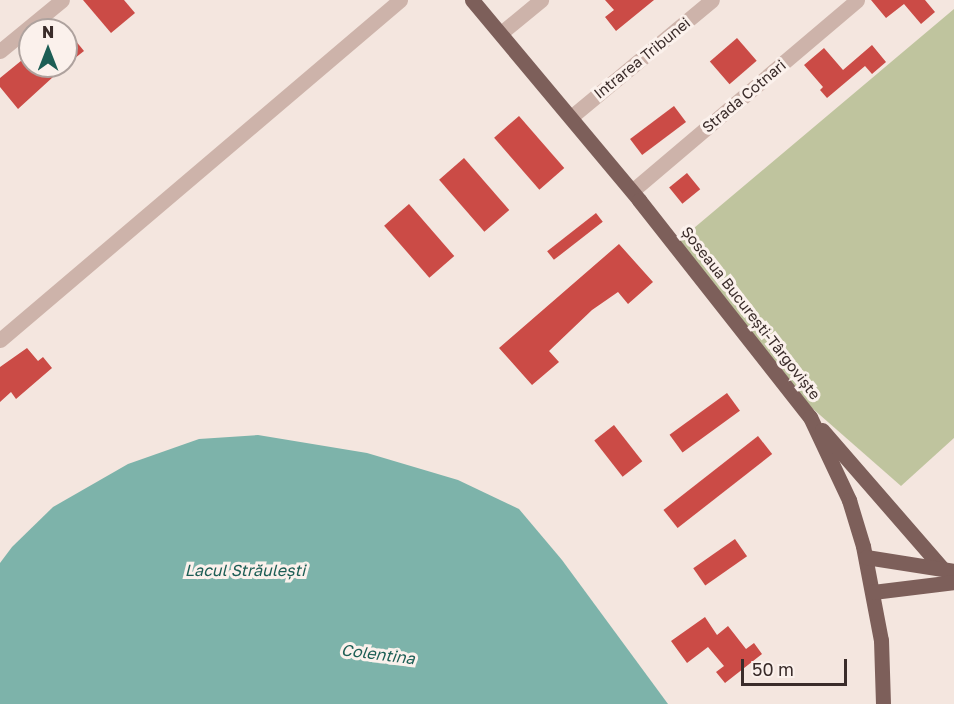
<!DOCTYPE html>
<html>
<head>
<meta charset="utf-8">
<style>
  body { margin:0 }
  #map { position:relative; width:954px; height:704px; overflow:hidden; background:#f4e6df; font-family:"Golos Text",sans-serif }
  div>[style] { position:absolute }
  .green>* { inset:0; background:#bfc49e }
  .water>* { inset:0; background:#7db3aa }
  .building>* { inset:0; background:#cb4b46; transform-origin:0 0 }
  .minor>* { height:15px; margin:-7.5px; padding:0 7.5px; transform-origin:7.5px; border-radius:7.5px; background:#cdb3aa }
  .major>* { height:15px; margin:-7.5px; padding:0 7.5px; transform-origin:7.5px; border-radius:7.5px; background:#7d5f5a }
  span { translate:-50% -50%; white-space:nowrap; text-align:center; line-height:1.15; -webkit-text-stroke:6px #fbf1ec; paint-order:stroke }
  .street-label { font-size:15px; color:#3a2c2a }
  .water-label { font-size:16px; color:#1d5e55; font-style:italic }
  .north { position:absolute; left:18px; top:18px; width:60px; height:60px; box-sizing:border-box; background:#fbf1ec; border:2px solid #aea29e; border-radius:50%; rotate:0deg; font-size:16px; font-weight:700; line-height:24px; text-align:center; color:#3a2c2a }
  .north::after { content:''; display:block; margin:auto; width:21px; height:27px; background:#1d5e55; clip-path:polygon(50% 0,100% 100%,50% 72%,0 100%) }
  .scale { position:absolute; left:741px; top:659px; width:106px; height:27px; box-sizing:border-box; border:3px solid #3a2c2a; border-top:0; padding-left:8px; font-size:18px; line-height:21px; white-space:nowrap; color:#3a2c2a; -webkit-text-stroke:4px #fbf1ec; paint-order:stroke }
</style>
</head>
<body>
<div id="map">
  <div class="green">
    <i style="clip-path:polygon(954px 9px,954px 438px,901px 486px,788px 387px,675px 244px)"></i>
  </div>
  <div class="water">
    <i style="clip-path:polygon(258px 435px,367px 453px,458px 480px,519px 509px,562px 560px,668px 704px,0 704px,0 563px,12px 547px,53px 507px,128px 464px,199px 439px)"></i>
  </div>
  <div class="building">
    <i style="clip-path:polygon(83px 0,124px 0,135px 13px,111px 33px)"></i>
    <i style="clip-path:polygon(605px 0,654px 0,616px 31px,605px 17px,614px 10px)"></i>
    <i style="clip-path:polygon(871px 0,925px 0,935px 12px,921px 24px,904px 4px,886px 18px)"></i>
    <i style="clip-path:polygon(66px 29px,84px 51px,66px 65px)"></i>
    <i style="left:737px;top:38px;width:30px;height:36px;rotate:49deg"></i>
    <i style="clip-path:polygon(872px 45px,886px 62px,872px 74px,865px 66px,827px 98px,820px 90px,823px 87px,804px 65px,824px 48px,843px 70px)"></i>
    <i style="clip-path:polygon(27px 56px,30px 66px,65px 66px,18px 109px,0 87px,0 78px)"></i>
    <i style="left:674px;top:106px;width:20px;height:55px;rotate:53deg"></i>
    <i style="left:519px;top:116px;width:69px;height:33px;rotate:49deg"></i>
    <i style="left:464px;top:158px;width:69px;height:33px;rotate:49deg"></i>
    <i style="left:687px;top:173px;width:21px;height:23px;rotate:51deg"></i>
    <i style="left:409px;top:204px;width:69px;height:33px;rotate:49deg"></i>
    <i style="left:596px;top:213px;width:11px;height:62px;rotate:52deg"></i>
    <i style="clip-path:polygon(619px 244px,653px 282px,628px 304px,618px 292px,592px 310px,549px 351px,559px 362px,532px 385px,499px 348px)"></i>
    <i style="clip-path:polygon(27px 348px,38px 361px,43px 357px,52px 368px,16px 399px,11px 392px,0 402px,0 367px)"></i>
    <i style="left:727px;top:393px;width:22px;height:71px;rotate:54deg"></i>
    <i style="left:614px;top:425px;width:46px;height:25px;rotate:52deg"></i>
    <i style="left:758px;top:436px;width:23px;height:120px;rotate:52deg"></i>
    <i style="left:735px;top:539px;width:21px;height:51px;rotate:55deg"></i>
    <i style="clip-path:polygon(705px 617px,717px 635px,728px 626px,746px 649px,754px 643px,762px 654px,725px 683px,716px 672px,724px 666px,708px 647px,687px 663px,671px 641px)"></i>
  </div>
  <div class="minor">
    <i style="left:501px;top:33px;width:52px;rotate:-39.5deg"></i>
    <i style="left:0;top:51px;width:80px;rotate:-39.4deg"></i>
    <i style="left:571px;top:117px;width:183px;rotate:-39.7deg"></i>
    <i style="left:632px;top:191px;width:295px;rotate:-40.3deg"></i>
    <i style="left:0;top:340px;width:525px;rotate:-40.36deg"></i>
  </div>
  <div class="major">
    <i style="left:472px;top:0;width:261px;rotate:50.1deg"></i>
    <i style="left:639px;top:200px;width:276px;rotate:51.8deg"></i>
    <i style="left:810px;top:417px;width:92px;rotate:64.8deg"></i>
    <i style="left:849px;top:500px;width:48px;rotate:73.1deg"></i>
    <i style="left:863px;top:546px;width:96px;rotate:79.2deg"></i>
    <i style="left:881px;top:640px;width:64px;rotate:88.2deg"></i>
    <i style="left:822px;top:430px;width:183px;rotate:49deg"></i>
    <i style="left:866px;top:557px;width:89px;rotate:9deg"></i>
    <i style="left:873px;top:592px;width:82px;rotate:-7deg"></i>
  </div>
  <div class="street-label">
    <span style="left:642px;top:58px;rotate:-39deg">Intrarea Tribunei</span>
    <span style="left:744px;top:96px;rotate:-40deg">Strada Cotnari</span>
    <span style="left:751px;top:313px;rotate:52deg">Șoseaua București-Târgoviște</span>
  </div>
  <div class="water-label">
    <span style="left:245px;top:570px">Lacul Străulești</span>
    <span style="left:378px;top:654px;rotate:7deg">Colentina</span>
  </div>
  <div class="north">N</div>
  <div class="scale">50 m</div>
</div>
</body>
</html>
